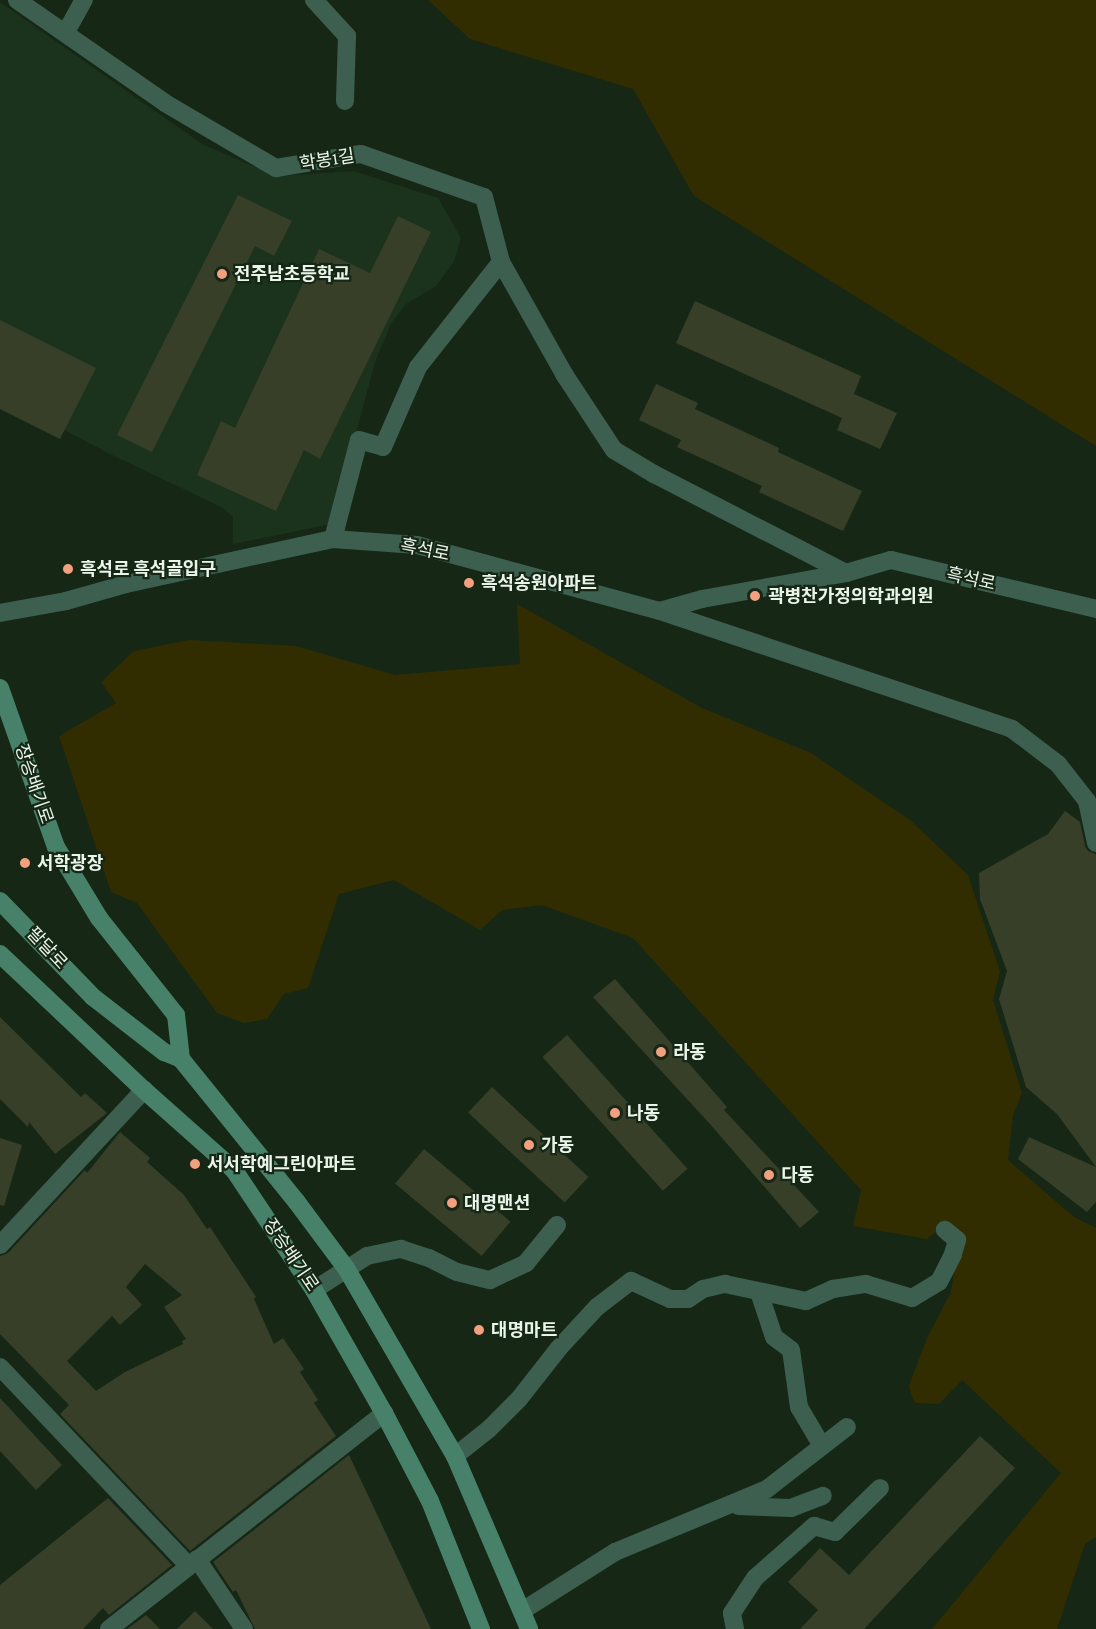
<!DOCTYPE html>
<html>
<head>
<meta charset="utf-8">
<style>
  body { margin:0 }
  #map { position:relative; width:1096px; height:1629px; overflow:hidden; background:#162716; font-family:"Crimson Pro","Noto Sans KR",serif }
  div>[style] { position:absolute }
  .built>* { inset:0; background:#1b321c }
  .green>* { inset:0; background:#322d00 }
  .building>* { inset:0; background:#373f28; transform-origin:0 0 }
  .street>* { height:18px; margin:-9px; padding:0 9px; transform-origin:9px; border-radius:9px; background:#3c5f50 }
  .secondary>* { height:18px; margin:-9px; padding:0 9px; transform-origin:9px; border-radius:9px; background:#488169 }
  .dots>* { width:16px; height:16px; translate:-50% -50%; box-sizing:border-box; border:3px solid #162716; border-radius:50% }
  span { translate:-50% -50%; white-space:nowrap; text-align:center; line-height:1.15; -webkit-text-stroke:4.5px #162716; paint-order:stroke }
  .street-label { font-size:18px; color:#eaf5ea }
  .poi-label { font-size:18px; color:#eaf5ea; font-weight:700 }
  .left { translate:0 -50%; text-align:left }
</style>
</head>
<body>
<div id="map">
  <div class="built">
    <i style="clip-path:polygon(0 2px,202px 144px,276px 176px,354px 171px,438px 198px,461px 238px,454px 262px,436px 286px,406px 304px,392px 322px,375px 362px,332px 524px,233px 544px,233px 517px,221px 507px,108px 453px,0 396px)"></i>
  </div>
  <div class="green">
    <i style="clip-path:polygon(428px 0,1096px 0,1096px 446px,694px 196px,633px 89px,470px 39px)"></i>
    <i style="clip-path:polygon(517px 604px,700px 707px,811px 753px,910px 820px,968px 875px,1000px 971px,993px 1000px,1022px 1093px,1013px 1115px,1008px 1160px,1074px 1217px,1096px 1228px,1096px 1537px,1085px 1544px,1057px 1629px,932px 1629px,1061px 1473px,962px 1380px,939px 1404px,915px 1403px,912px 1396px,909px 1386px,927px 1338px,951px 1292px,959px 1241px,947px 1223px,927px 1239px,853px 1226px,861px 1190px,633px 938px,542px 905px,502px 910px,480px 930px,394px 880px,339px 894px,308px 988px,284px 994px,267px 1019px,244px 1023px,217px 1013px,137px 903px,111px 892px,59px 736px,116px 703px,101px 682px,134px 651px,189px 640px,296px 646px,395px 675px,520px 664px)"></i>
  </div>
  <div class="building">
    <i style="clip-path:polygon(238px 195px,292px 221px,274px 256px,255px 246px,152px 452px,117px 435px)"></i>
    <i style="clip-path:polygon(398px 216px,431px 232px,320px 459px,304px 450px,276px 511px,197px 475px,221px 421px,235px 428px,319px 249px,370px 273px)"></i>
    <i style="clip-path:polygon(695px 301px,861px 376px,854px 394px,897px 413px,880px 449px,837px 430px,842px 418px,676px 343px)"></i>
    <i style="clip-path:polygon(0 320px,96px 368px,60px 439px,0 409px)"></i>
    <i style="clip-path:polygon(656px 384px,698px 403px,695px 409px,779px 448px,778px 452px,862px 491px,843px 531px,759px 492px,762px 486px,677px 447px,681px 440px,639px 420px)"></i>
    <i style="clip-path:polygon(1065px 811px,1080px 822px,1085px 846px,1088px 851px,1096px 854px,1096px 1202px,1087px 1212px,1018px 1159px,1029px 1137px,1096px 1167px,1057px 1114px,1026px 1087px,999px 999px,1007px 971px,980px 899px,979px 873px,1048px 834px)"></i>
    <i style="clip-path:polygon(615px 979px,727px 1107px,724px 1110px,819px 1212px,800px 1228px,710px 1124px,593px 997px)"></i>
    <i style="clip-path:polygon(0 1017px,81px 1097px,85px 1093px,107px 1113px,55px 1154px,29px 1122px,28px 1127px,0 1099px)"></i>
    <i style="left:567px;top:1035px;width:180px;height:33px;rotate:48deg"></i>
    <i style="left:492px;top:1087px;width:132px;height:35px;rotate:43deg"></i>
    <i style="clip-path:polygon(evenodd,120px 1132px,150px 1158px,147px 1162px,184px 1195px,207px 1229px,210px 1227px,256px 1297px,254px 1299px,274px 1344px,283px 1338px,304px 1369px,300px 1372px,318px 1400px,314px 1403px,336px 1436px,190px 1551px,60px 1414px,69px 1405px,0 1334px,0 1256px,8px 1253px,85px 1170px,87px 1173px,120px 1132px,145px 1264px,182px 1295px,164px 1307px,186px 1339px,182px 1341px,183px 1344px,125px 1372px,96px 1391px,67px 1361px,112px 1316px,120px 1325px,142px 1305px,126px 1287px,145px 1264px)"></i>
    <i style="clip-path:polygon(0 1138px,22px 1145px,4px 1206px,0 1205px)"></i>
    <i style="left:424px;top:1149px;width:113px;height:45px;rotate:40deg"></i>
    <i style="clip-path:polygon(0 1398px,62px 1465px,36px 1490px,0 1451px)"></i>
    <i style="clip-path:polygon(980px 1436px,1015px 1468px,864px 1629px,800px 1629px,818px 1610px,788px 1582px,820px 1548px,849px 1575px)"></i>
    <i style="clip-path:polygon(349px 1455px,431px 1629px,255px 1629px,236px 1590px,233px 1592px,213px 1562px)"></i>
    <i style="clip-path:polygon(108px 1498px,172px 1565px,109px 1615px,103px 1608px,83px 1629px,0 1629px,0 1585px)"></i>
    <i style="clip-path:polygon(195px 1611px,213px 1629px,177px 1629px)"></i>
    <i style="clip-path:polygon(146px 1615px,160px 1629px,127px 1629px)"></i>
  </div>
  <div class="street">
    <i style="left:17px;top:0;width:180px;rotate:34.8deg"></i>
    <i style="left:165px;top:103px;width:129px;rotate:30.4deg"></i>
    <i style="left:276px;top:168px;width:86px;rotate:-9.4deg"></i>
    <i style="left:361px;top:154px;width:130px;rotate:19.3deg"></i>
    <i style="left:484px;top:197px;width:67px;rotate:75.3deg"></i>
    <i style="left:501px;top:262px;width:129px;rotate:60.6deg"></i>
    <i style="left:564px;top:374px;width:91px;rotate:56.7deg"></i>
    <i style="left:614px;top:450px;width:47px;rotate:31deg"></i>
    <i style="left:654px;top:474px;width:216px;rotate:27.3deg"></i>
    <i style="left:314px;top:0;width:49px;rotate:47.5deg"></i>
    <i style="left:347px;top:36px;width:65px;rotate:91.8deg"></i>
    <i style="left:66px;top:32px;width:37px;rotate:-61deg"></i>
    <i style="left:333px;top:539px;width:102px;rotate:-75.3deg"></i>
    <i style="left:359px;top:440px;width:25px;rotate:16deg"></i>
    <i style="left:383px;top:447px;width:87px;rotate:-66.4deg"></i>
    <i style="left:418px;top:367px;width:134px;rotate:-51.7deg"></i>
    <i style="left:660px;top:611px;width:371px;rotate:18.5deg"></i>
    <i style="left:1012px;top:729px;width:58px;rotate:37.3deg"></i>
    <i style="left:1058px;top:764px;width:47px;rotate:51.9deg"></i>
    <i style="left:1087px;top:801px;width:43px;rotate:77.9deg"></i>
    <i style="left:0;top:613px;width:67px;rotate:-10.3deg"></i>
    <i style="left:66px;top:601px;width:62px;rotate:-15.8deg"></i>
    <i style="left:126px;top:584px;width:212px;rotate:-12.3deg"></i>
    <i style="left:333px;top:539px;width:84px;rotate:4.1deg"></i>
    <i style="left:417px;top:545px;width:252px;rotate:15.2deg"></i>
    <i style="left:660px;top:611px;width:44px;rotate:-15.9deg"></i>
    <i style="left:702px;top:599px;width:146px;rotate:-10.2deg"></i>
    <i style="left:846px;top:573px;width:47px;rotate:-16.1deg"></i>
    <i style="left:891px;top:560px;width:211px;rotate:13.4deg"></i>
    <i style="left:0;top:1245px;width:212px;rotate:-47.1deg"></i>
    <i style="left:314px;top:1290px;width:63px;rotate:-32.7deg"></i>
    <i style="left:367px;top:1256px;width:35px;rotate:-12deg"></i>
    <i style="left:401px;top:1249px;width:29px;rotate:18deg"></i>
    <i style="left:429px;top:1258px;width:31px;rotate:27deg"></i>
    <i style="left:457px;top:1272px;width:34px;rotate:14deg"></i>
    <i style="left:490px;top:1280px;width:40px;rotate:-25deg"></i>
    <i style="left:526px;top:1263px;width:49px;rotate:-50.8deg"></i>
    <i style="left:759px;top:1292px;width:47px;rotate:71.6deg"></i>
    <i style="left:774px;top:1337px;width:21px;rotate:37deg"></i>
    <i style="left:791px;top:1350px;width:58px;rotate:82deg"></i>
    <i style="left:799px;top:1407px;width:45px;rotate:59.5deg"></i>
    <i style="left:0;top:1367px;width:274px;rotate:46.5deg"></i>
    <i style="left:455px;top:1456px;width:43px;rotate:-38.5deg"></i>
    <i style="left:489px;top:1429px;width:42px;rotate:-45deg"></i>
    <i style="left:519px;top:1399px;width:65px;rotate:-51.9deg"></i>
    <i style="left:559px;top:1348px;width:56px;rotate:-47.2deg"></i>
    <i style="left:597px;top:1307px;width:43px;rotate:-37.4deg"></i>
    <i style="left:631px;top:1281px;width:43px;rotate:24.8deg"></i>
    <i style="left:670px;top:1299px;width:18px"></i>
    <i style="left:688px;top:1299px;width:18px;rotate:-34deg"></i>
    <i style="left:703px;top:1289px;width:23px;rotate:-13deg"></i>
    <i style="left:725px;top:1284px;width:83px;rotate:11.9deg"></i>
    <i style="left:806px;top:1301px;width:30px;rotate:-24deg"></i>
    <i style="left:833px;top:1289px;width:33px;rotate:-9deg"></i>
    <i style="left:866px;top:1284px;width:48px;rotate:16.9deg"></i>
    <i style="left:912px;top:1298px;width:31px;rotate:-31deg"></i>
    <i style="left:939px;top:1282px;width:31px;rotate:-63deg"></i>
    <i style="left:953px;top:1254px;width:15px;rotate:-74deg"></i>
    <i style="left:957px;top:1240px;width:16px;rotate:-140deg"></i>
    <i style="left:738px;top:1506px;width:53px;rotate:2.2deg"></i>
    <i style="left:791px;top:1508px;width:34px;rotate:-21deg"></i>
    <i style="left:197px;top:1559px;width:84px;rotate:56.1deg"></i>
    <i style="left:522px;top:1611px;width:110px;rotate:-32.4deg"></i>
    <i style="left:615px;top:1552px;width:165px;rotate:-22.5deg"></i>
    <i style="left:767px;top:1489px;width:101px;rotate:-37.8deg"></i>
    <i style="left:109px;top:1629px;width:350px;rotate:-38.1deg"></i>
    <i style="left:735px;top:1629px;width:16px;rotate:-101deg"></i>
    <i style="left:732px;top:1613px;width:42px;rotate:-56.7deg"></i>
    <i style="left:755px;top:1578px;width:79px;rotate:-41.4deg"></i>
    <i style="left:814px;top:1526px;width:22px;rotate:16deg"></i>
    <i style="left:835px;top:1532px;width:63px;rotate:-44.4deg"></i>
  </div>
  <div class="secondary">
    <i style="left:0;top:688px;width:169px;rotate:70.6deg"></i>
    <i style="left:56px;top:847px;width:83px;rotate:58.8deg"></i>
    <i style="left:99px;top:918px;width:124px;rotate:51.6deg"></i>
    <i style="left:176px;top:1015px;width:44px;rotate:83.5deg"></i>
    <i style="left:0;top:901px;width:134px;rotate:45.9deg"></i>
    <i style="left:93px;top:997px;width:90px;rotate:37.8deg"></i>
    <i style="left:164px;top:1052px;width:18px;rotate:22deg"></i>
    <i style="left:181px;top:1059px;width:183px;rotate:51deg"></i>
    <i style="left:296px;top:1201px;width:84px;rotate:53.3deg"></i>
    <i style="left:346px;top:1268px;width:217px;rotate:59.9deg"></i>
    <i style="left:455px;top:1456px;width:188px;rotate:66.8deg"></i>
    <i style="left:0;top:954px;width:198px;rotate:43.4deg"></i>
    <i style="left:144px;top:1090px;width:120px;rotate:41.6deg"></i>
    <i style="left:234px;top:1170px;width:144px;rotate:56.3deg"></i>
    <i style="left:314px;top:1290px;width:142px;rotate:60.4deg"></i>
    <i style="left:384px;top:1413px;width:99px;rotate:62.4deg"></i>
    <i style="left:430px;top:1501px;width:138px;rotate:68.3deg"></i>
  </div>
  <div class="dots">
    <i style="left:222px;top:274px;background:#f2a07f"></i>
    <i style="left:68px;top:569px;background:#f2a07f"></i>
    <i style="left:469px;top:583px;background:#f2a07f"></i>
    <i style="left:755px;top:596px;background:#f2a07f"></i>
    <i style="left:25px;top:863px;background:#f2a07f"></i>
    <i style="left:661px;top:1052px;background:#f2a07f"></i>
    <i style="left:615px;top:1113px;background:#f2a07f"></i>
    <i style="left:529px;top:1145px;background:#f2a07f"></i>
    <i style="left:195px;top:1164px;background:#f2a07f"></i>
    <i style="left:769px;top:1175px;background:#f2a07f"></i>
    <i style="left:452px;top:1203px;background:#f2a07f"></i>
    <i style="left:479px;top:1330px;background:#f2a07f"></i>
  </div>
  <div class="street-label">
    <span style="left:327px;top:160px;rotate:-9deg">학봉1길</span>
    <span style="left:425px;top:550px;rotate:11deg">흑석로</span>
    <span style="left:971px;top:579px;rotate:13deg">흑석로</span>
    <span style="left:34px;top:784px;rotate:71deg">장승배기로</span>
    <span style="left:47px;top:948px;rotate:47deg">팔달로</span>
    <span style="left:291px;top:1255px;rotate:56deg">장승배기로</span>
  </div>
  <div class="poi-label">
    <span class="left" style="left:234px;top:274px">전주남초등학교</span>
    <span class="left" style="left:80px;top:569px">흑석로 흑석골입구</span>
    <span class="left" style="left:481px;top:583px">흑석송원아파트</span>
    <span class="left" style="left:768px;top:596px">곽병찬가정의학과의원</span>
    <span class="left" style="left:37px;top:863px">서학광장</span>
    <span class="left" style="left:673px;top:1052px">라동</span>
    <span class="left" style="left:627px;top:1113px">나동</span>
    <span class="left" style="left:541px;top:1145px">가동</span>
    <span class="left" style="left:207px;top:1164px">서서학예그린아파트</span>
    <span class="left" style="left:781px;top:1175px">다동</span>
    <span class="left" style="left:464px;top:1203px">대명맨션</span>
    <span class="left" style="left:491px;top:1330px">대명마트</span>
  </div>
</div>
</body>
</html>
